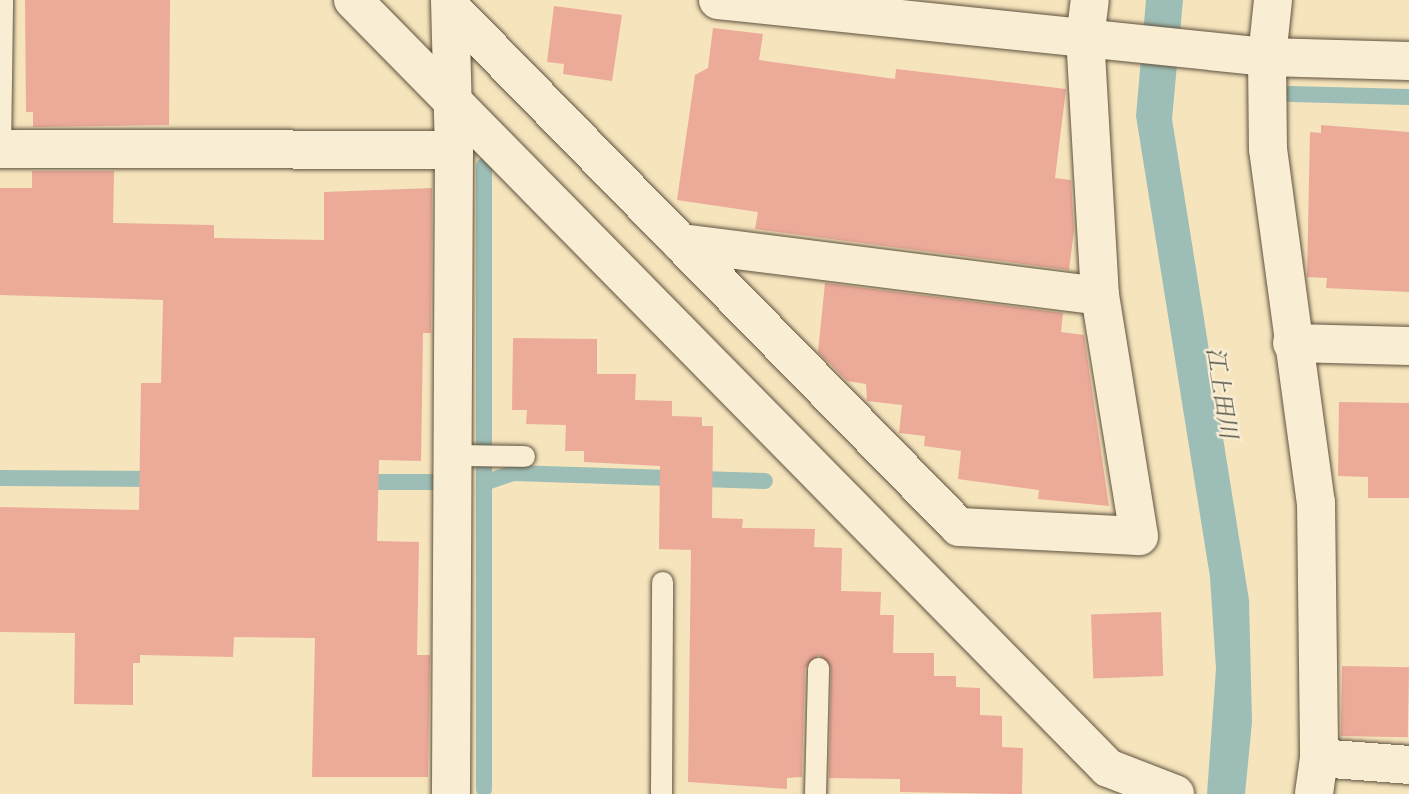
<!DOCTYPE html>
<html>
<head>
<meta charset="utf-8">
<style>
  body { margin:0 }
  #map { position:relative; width:1409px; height:794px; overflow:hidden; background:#f6e4bc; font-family:"IM FELL DW Pica","Noto Serif JP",serif }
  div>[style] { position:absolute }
  .water>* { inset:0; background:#9dbeb6 }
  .stream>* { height:16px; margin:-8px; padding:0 8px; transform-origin:8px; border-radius:8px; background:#9dbeb6 }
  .building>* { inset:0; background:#ecaa99; transform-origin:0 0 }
  .roads { filter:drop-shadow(0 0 2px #5f523f) drop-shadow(0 0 2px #5f523f) }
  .service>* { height:21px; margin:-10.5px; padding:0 10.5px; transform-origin:10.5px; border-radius:10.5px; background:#f9edd3 }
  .minor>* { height:38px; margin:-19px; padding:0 19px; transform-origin:19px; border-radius:19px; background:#f9edd3 }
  span { translate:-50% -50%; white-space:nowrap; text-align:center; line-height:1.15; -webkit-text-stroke:5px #f9edd3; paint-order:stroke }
  .water-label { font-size:23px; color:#4f5145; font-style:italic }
</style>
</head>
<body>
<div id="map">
  <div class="water">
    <i style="clip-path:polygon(1146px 0,1183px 0,1172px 119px,1249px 600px,1252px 722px,1245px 794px,1207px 794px,1216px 669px,1210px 577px,1136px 116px)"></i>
  </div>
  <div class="stream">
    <i style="left:1290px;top:94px;width:119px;rotate:1.4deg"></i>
    <i style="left:484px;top:166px;width:623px;rotate:90deg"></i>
    <i style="left:0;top:478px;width:159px;rotate:0.4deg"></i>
    <i style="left:359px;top:482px;width:83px"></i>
    <i style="left:484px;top:483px;width:31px;rotate:-19deg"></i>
    <i style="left:513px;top:473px;width:252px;rotate:1.8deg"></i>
  </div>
  <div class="building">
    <i style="clip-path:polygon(25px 0,170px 0,169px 125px,33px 127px,33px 112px,26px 112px)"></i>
    <i style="clip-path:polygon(554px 6px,622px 15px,612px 81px,563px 74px,564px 64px,547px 62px)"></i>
    <i style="clip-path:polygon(713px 28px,763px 34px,759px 60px,895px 79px,896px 69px,1066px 89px,1055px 178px,1071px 180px,1074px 231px,1069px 270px,755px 229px,758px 212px,677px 200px,695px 75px,708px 68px)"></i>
    <i style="clip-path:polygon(1321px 125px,1409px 132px,1409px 292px,1326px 288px,1327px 278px,1307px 277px,1310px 132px,1321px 133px)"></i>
    <i style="clip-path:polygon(32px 171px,114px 171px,113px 223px,214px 225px,214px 238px,324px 240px,324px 192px,432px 188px,431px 333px,423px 333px,421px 461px,379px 460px,377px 541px,419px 542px,417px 655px,430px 655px,428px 777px,312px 777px,315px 638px,234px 637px,233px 657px,140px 655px,140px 663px,133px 663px,133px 705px,74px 704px,75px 633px,0 632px,0 507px,139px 510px,141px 383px,161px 383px,163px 300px,0 295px,0 188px,32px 188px)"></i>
    <i style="clip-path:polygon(825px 283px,1063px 313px,1061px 332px,1084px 335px,1109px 506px,1038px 499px,1039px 490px,958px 479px,961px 451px,924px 446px,925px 436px,899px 433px,902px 405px,867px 401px,866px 384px,847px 381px,818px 352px)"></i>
    <i style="clip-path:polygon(513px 338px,597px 339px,597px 374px,636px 374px,635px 400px,672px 401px,672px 416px,702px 417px,702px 426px,713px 426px,712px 518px,743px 519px,742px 528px,815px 529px,814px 547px,842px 548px,841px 591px,881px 592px,880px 615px,894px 615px,893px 653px,934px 653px,934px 676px,956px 676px,956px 687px,980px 688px,980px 715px,1002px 716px,1002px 747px,1023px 748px,1022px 794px,900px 792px,900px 779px,829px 778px,831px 668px,819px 655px,805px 668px,802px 777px,787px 778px,787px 789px,688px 782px,691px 550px,659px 549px,660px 466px,584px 462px,584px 451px,565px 451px,566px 425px,526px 424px,527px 410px,512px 410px)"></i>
    <i style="clip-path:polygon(1339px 402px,1409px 403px,1409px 498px,1368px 498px,1368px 477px,1338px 476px)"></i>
    <i style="left:1161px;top:612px;width:64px;height:70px;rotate:88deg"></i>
    <i style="left:1342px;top:666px;width:67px;height:70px;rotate:1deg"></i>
  </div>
  <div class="roads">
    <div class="service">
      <i style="left:0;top:149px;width:149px;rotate:-89.2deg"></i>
      <i style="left:454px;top:455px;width:70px;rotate:0.8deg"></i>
      <i style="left:661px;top:794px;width:212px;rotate:-89.7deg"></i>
      <i style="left:815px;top:794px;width:126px;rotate:-88.6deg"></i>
    </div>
    <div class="minor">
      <i style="left:353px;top:0;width:1077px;rotate:45.49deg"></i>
      <i style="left:1108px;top:768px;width:72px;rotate:21.2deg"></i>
      <i style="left:450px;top:0;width:150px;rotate:88.5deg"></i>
      <i style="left:454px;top:150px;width:644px;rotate:90.27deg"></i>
      <i style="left:718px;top:0;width:552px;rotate:5.93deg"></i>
      <i style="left:1267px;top:57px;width:142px;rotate:1.6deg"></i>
      <i style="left:1273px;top:0;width:57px;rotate:96deg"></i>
      <i style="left:1267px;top:57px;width:92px;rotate:89.4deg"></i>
      <i style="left:1268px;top:149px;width:356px;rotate:82.3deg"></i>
      <i style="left:1316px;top:502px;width:256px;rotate:89.3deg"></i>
      <i style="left:1319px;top:758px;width:36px;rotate:98deg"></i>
      <i style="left:453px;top:10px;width:723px;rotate:45.62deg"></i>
      <i style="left:959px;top:527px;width:180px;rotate:2.9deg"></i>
      <i style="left:1139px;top:536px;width:243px;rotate:-99.2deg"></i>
      <i style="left:1100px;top:296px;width:257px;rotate:-93.3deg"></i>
      <i style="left:1085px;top:39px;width:39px;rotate:-83deg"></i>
      <i style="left:0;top:149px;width:454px;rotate:0.1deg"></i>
      <i style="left:681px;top:243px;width:422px;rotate:7.2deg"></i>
      <i style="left:1292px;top:343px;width:117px;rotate:1.5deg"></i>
      <i style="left:1319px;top:758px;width:90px;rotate:4.4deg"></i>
    </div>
  </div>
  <div class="water-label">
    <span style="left:1220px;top:393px;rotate:81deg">江上田川</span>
  </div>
</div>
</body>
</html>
